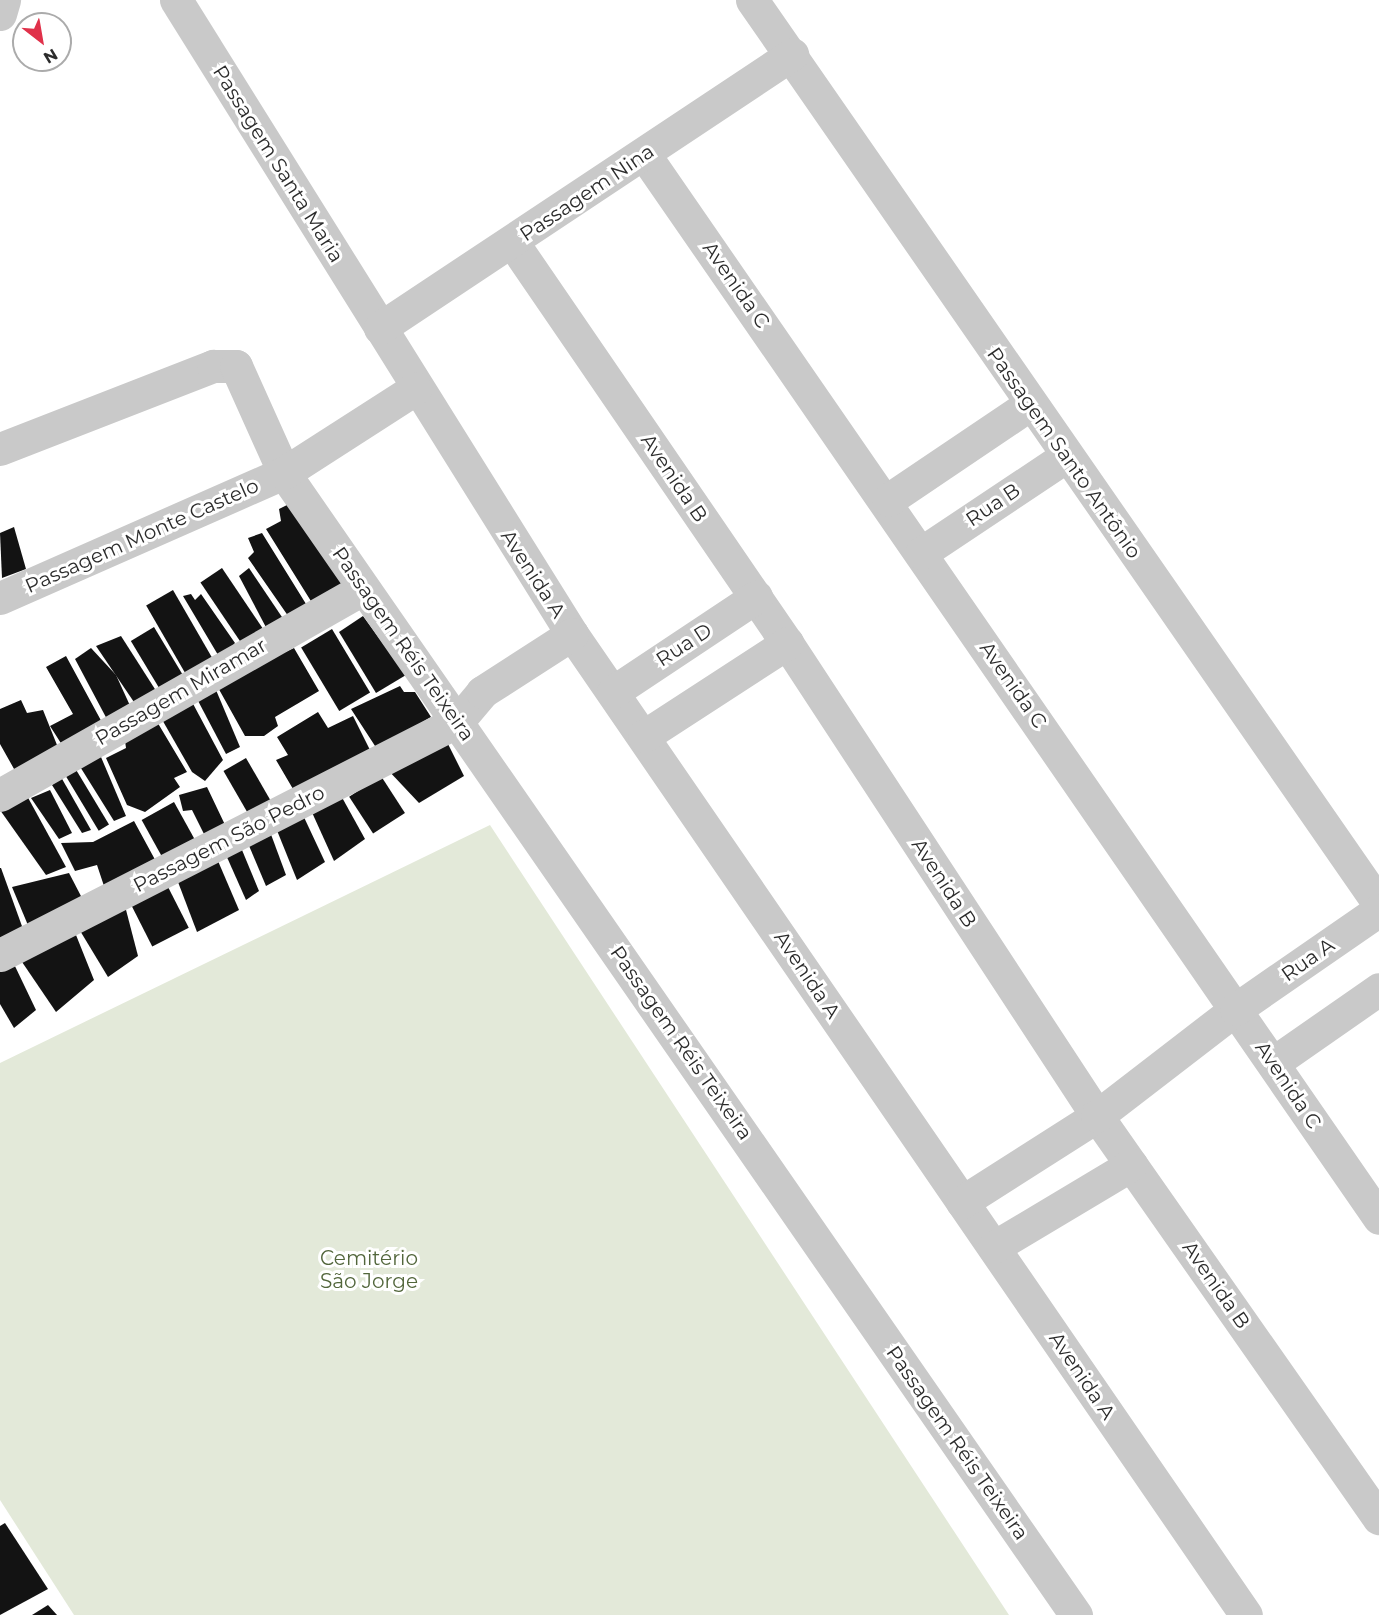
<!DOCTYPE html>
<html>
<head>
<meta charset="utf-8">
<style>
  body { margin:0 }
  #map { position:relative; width:1379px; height:1615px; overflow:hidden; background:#fff; font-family:Montserrat,sans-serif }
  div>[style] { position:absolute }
  .green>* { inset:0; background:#e3e9d9 }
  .building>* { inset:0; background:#131313; transform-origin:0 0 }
  .minor>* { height:33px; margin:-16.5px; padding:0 16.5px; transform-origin:16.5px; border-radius:16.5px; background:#c9c9c9 }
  span { translate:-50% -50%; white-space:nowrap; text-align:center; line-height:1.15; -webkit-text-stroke:6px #fff; paint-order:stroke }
  .street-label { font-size:20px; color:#2c2c2c }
  .park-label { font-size:20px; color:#52663b }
  .north { position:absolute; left:12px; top:12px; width:60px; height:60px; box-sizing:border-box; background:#fff; border:2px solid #ababab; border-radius:50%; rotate:149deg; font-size:16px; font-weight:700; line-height:24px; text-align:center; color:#2c2c2c }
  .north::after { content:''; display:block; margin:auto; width:21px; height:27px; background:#e0314a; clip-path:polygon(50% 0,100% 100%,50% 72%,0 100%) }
</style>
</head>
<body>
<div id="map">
  <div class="green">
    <i style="clip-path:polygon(490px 825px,1009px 1615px,74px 1615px,0 1500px,0 1063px)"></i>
  </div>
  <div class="building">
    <i style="clip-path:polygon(293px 502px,352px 587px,314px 606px,266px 529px,281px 521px,279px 509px)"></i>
    <i style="clip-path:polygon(14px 527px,26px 569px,2px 578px,0 533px)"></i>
    <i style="clip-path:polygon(262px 533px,311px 612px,293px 623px,248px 558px,254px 552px,248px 538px)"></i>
    <i style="left:222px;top:568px;width:76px;height:26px;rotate:56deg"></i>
    <i style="clip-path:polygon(249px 568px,286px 623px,269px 633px,239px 576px)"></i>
    <i style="left:173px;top:590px;width:86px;height:31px;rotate:60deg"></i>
    <i style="clip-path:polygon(191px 594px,195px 600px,201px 594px,235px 643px,221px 660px,183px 596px)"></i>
    <i style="clip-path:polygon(363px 616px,406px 675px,376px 693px,339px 632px)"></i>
    <i style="left:154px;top:627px;width:61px;height:27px;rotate:59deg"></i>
    <i style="left:332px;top:629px;width:74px;height:36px;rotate:59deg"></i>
    <i style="clip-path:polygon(121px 636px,160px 697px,138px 708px,96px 646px)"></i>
    <i style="clip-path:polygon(91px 648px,116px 675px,132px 710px,109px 723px,75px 659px)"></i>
    <i style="clip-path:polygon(294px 648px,319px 691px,275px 717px,278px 726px,264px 736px,245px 736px,216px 684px)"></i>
    <i style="clip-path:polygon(66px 656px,104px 726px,64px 748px,50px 726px,73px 714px,46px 667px)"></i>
    <i style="clip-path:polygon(400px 686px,404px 692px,415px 692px,431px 717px,377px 749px,351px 709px)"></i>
    <i style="clip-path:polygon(216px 690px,240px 747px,226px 754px,196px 697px)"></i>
    <i style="clip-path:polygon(21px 700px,27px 713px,43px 710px,59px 750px,18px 776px,0 744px,0 709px)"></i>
    <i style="clip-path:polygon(191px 700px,223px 760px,205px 781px,192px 772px,160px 716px)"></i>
    <i style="clip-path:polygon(318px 712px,328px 728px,353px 716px,372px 754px,293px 789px,276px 760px,288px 755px,277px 737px)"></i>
    <i style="clip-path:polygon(156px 720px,187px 772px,174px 778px,180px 787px,145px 812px,127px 805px,106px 758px,126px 748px,125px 741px)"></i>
    <i style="clip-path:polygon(448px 744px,464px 776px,419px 803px,387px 769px)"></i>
    <i style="clip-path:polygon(101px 757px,126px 816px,114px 821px,79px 765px)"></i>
    <i style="left:246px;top:758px;width:56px;height:26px;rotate:60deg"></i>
    <i style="left:75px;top:768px;width:66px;height:12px;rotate:59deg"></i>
    <i style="left:381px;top:776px;width:44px;height:38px;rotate:57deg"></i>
    <i style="clip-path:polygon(61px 777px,91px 830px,82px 833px,52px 785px)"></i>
    <i style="clip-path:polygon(207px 787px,227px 829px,208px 842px,192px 810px,183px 811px,179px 795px)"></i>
    <i style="clip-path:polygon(50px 790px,72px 833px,59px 839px,31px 798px)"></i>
    <i style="clip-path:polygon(339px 792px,365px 839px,334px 861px,310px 808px)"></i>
    <i style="clip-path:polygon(26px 794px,66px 867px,46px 875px,0 810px)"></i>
    <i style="left:174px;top:802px;width:48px;height:37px;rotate:61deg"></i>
    <i style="clip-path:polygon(302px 813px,325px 862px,297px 880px,276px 828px)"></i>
    <i style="clip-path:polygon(134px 821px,159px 867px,107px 895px,97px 865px,75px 871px,61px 843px,93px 842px)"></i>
    <i style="clip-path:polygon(269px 829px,286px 875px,266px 886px,247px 841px)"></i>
    <i style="clip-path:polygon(242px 850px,259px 891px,246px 900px,226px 855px)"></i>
    <i style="clip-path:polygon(218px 861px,239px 910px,197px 932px,178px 882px)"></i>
    <i style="clip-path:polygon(1px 868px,23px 929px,0 940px,0 868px)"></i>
    <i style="clip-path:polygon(69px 873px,82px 898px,30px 930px,12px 887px)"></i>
    <i style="left:167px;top:885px;width:48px;height:41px;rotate:63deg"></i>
    <i style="clip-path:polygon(125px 906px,138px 956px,108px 977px,79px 929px)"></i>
    <i style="clip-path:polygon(76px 935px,94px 980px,56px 1012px,20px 959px)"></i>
    <i style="clip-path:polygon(13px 962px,36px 1010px,14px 1028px,0 1004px,0 970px)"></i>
    <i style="clip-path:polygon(5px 1523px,48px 1589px,0 1615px,0 1526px)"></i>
    <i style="clip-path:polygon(48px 1605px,57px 1615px,32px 1615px)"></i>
  </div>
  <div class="minor">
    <i style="left:176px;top:0;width:748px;rotate:58.01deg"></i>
    <i style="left:572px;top:634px;width:1190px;rotate:55.51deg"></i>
    <i style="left:752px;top:0;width:1100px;rotate:55.26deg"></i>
    <i style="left:0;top:14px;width:15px;rotate:-74deg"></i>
    <i style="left:644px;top:154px;width:1293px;rotate:55.36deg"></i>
    <i style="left:513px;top:243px;width:485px;rotate:55.6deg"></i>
    <i style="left:787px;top:643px;width:566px;rotate:56.76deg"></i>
    <i style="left:1097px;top:1116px;width:491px;rotate:55deg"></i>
    <i style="left:380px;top:328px;width:495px;rotate:-33.6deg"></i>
    <i style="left:0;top:449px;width:229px;rotate:-21.3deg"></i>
    <i style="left:213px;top:366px;width:23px"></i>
    <i style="left:236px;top:366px;width:117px;rotate:65.8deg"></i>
    <i style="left:284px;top:473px;width:1390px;rotate:55.26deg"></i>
    <i style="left:888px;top:500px;width:170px;rotate:-34deg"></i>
    <i style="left:921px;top:553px;width:173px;rotate:-33.7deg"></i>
    <i style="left:0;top:598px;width:310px;rotate:-23.8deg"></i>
    <i style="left:284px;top:473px;width:156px;rotate:-32.7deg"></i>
    <i style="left:613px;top:692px;width:172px;rotate:-33.6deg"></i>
    <i style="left:644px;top:736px;width:171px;rotate:-33deg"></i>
    <i style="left:0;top:795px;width:417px;rotate:-29.6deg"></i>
    <i style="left:0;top:955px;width:514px;rotate:-27.06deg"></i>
    <i style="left:458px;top:721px;width:38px;rotate:-50deg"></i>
    <i style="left:482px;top:692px;width:107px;rotate:-32.8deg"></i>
    <i style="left:1273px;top:1063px;width:129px;rotate:-34.9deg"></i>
    <i style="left:962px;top:1202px;width:160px;rotate:-32.5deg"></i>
    <i style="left:1097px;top:1116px;width:175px;rotate:-37.6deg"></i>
    <i style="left:1236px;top:1009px;width:174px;rotate:-34.7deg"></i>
    <i style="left:994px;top:1247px;width:160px;rotate:-30.9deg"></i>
  </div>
  <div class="street-label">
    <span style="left:278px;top:164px;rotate:58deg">Passagem Santa Maria</span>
    <span style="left:587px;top:193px;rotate:-34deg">Passagem Nina</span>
    <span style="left:736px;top:285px;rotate:55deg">Avenida C</span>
    <span style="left:1064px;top:453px;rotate:55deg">Passagem Santo Antônio</span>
    <span style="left:674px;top:478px;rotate:56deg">Avenida B</span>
    <span style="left:993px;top:505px;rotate:-34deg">Rua B</span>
    <span style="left:142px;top:536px;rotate:-24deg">Passagem Monte Castelo</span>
    <span style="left:533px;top:574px;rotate:57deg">Avenida A</span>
    <span style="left:403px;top:644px;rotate:55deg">Passagem Réis Teixeira</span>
    <span style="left:684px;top:645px;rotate:-33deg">Rua D</span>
    <span style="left:1013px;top:685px;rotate:55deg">Avenida C</span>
    <span style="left:181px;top:692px;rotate:-30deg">Passagem Miramar</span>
    <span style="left:229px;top:839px;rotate:-27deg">Passagem São Pedro</span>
    <span style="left:944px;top:883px;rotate:57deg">Avenida B</span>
    <span style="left:1308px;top:960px;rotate:-35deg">Rua A</span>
    <span style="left:807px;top:975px;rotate:56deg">Avenida A</span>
    <span style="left:681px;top:1043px;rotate:55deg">Passagem Réis Teixeira</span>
    <span style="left:1288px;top:1085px;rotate:56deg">Avenida C</span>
    <span style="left:1216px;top:1285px;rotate:55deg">Avenida B</span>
    <span style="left:1082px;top:1376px;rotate:56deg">Avenida A</span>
    <span style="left:957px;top:1443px;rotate:55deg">Passagem Réis Teixeira</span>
  </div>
  <div class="park-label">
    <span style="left:369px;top:1270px">Cemitério<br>São Jorge</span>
  </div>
  <div class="north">N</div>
</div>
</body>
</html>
